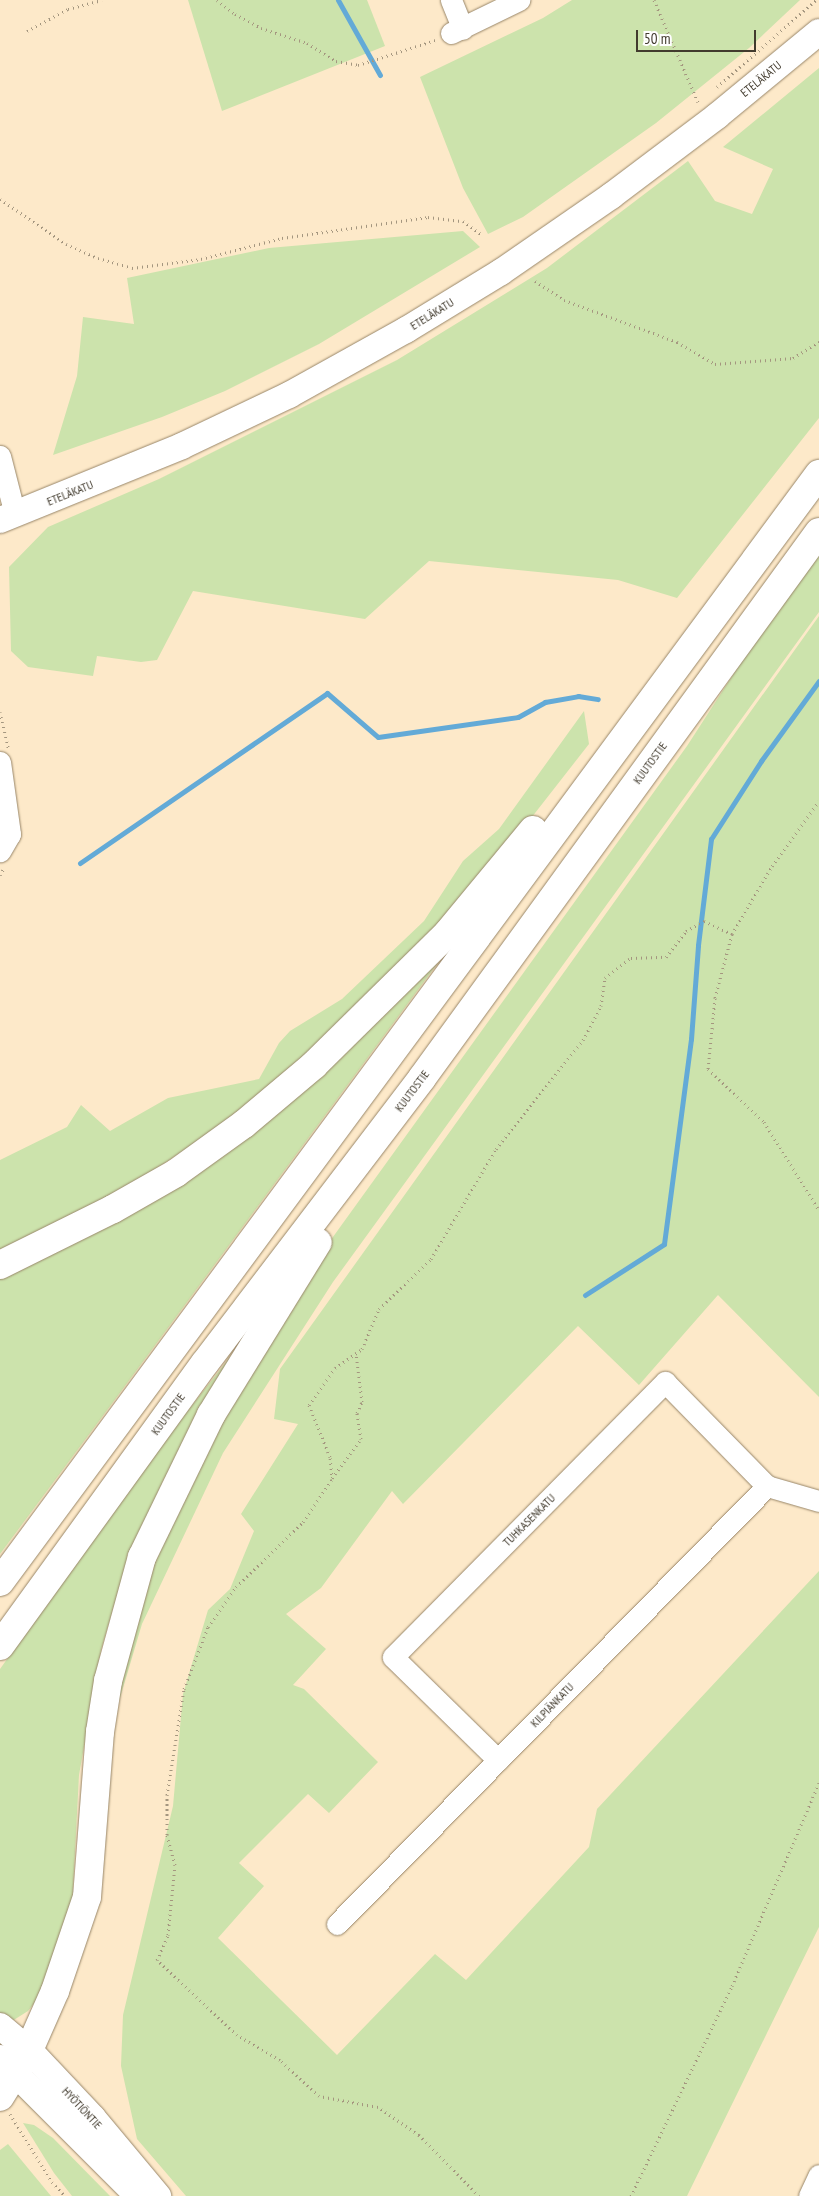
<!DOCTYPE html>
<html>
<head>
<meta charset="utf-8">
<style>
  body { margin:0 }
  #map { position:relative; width:819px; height:2196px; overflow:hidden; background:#fde9c9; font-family:"PT Sans Narrow",sans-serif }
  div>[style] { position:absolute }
  .green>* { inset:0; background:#cce3ac }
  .stream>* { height:5px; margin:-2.5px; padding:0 2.5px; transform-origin:2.5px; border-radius:2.5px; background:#63aad7 }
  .path>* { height:3px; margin-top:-1.5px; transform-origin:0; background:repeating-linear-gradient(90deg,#a4967f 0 1px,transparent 0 5px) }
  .roads { filter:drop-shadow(0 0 1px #988669) drop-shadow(0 0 1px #988669) }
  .minor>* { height:21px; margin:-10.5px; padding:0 10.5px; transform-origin:10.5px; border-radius:10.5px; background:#fff }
  .major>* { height:26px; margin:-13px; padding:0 13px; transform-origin:13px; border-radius:13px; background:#fff }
  .highway>* { height:28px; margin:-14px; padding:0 14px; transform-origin:14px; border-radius:14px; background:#fff }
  span { translate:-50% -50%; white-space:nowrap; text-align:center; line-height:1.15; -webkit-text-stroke:4px #fff; paint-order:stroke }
  .street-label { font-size:12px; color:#423b2e }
  .scale { position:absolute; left:636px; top:30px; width:120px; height:22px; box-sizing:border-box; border:2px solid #423b2e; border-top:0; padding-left:6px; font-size:15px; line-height:18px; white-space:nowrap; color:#423b2e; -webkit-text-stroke:4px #fff; paint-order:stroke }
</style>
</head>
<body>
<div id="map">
  <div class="green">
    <i style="clip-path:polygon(188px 0,367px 0,385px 46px,222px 111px)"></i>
    <i style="clip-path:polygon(572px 0,800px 0,749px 48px,656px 123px,523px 217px,488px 234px,463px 188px,420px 77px,543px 18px)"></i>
    <i style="clip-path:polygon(819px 68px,819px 418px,677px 598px,618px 580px,429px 561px,365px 619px,193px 591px,157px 660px,141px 662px,97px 656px,93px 676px,28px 667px,11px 651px,9px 567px,48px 527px,159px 479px,397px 360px,547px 268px,688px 161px,715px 201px,752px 214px,773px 169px,723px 147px)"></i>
    <i style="clip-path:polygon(463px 231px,480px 247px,319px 344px,225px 391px,162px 417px,53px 455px,77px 376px,83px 317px,134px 324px,127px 278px,269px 248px)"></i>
    <i style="clip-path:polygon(819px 555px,819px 612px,333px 1282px,223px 1453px,142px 1624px,111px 1728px,129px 1638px,159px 1546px,207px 1445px,325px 1248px,687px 746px,749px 650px)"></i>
    <i style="clip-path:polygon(819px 616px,819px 1397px,718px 1295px,639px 1385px,578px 1326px,403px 1504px,392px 1491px,321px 1588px,286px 1614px,326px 1649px,293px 1685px,304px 1689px,378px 1762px,329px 1813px,308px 1794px,239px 1863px,264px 1886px,218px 1938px,337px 2055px,435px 1954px,466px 1980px,589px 1847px,597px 1809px,819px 1571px,819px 1927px,687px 2196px,186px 2196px,137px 2139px,121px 2066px,123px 2015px,173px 1806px,183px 1694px,208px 1610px,230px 1589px,254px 1531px,241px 1514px,298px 1424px,274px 1419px,280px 1369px)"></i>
    <i style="clip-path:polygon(584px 711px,589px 744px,521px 831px,441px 926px,287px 1074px,224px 1123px,144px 1177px,48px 1232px,0 1251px,0 1160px,67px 1127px,81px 1105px,110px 1131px,168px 1098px,259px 1079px,279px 1043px,290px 1031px,342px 999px,424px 921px,463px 861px,499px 829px)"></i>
    <i style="clip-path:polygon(463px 929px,105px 1413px,0 1554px,0 1276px,128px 1214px)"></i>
    <i style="clip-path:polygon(248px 1334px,163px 1481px,124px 1572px,101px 1650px,79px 1775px,72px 1909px,40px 1996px,28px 2011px,9px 2023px,0 2015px,0 1669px,153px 1455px)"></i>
    <i style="clip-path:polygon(23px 2123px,34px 2125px,53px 2138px,110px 2196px,72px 2196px,54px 2173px)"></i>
    <i style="clip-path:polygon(8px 2144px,51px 2196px,0 2196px,0 2150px)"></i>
  </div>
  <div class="stream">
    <i style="left:338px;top:0;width:86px;rotate:60.8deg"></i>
    <i style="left:80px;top:863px;width:300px;rotate:-34.5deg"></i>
    <i style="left:327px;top:693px;width:67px;rotate:40.8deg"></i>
    <i style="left:378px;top:737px;width:141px;rotate:-8.1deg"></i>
    <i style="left:518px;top:717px;width:31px;rotate:-29deg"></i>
    <i style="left:545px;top:702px;width:34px;rotate:-10deg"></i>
    <i style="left:578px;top:696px;width:20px;rotate:9deg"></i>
    <i style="left:585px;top:1295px;width:94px;rotate:-32.8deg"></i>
    <i style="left:664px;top:1244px;width:207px;rotate:-82.5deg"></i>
    <i style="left:691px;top:1039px;width:94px;rotate:-85.7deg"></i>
    <i style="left:698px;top:945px;width:107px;rotate:-83deg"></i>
    <i style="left:711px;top:839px;width:93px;rotate:-57.3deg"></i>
    <i style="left:761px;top:761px;width:99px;rotate:-54.1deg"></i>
  </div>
  <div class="path">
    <i style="left:217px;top:0;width:23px;rotate:38deg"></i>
    <i style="left:235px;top:14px;width:30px;rotate:28deg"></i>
    <i style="left:261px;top:28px;width:48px;rotate:18.1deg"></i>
    <i style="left:307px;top:43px;width:34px;rotate:32deg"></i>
    <i style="left:336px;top:61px;width:22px;rotate:10deg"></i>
    <i style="left:358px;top:65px;width:82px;rotate:-17.8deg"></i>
    <i style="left:654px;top:0;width:111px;rotate:66.7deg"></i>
    <i style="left:27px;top:31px;width:47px;rotate:-28.2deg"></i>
    <i style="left:68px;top:9px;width:35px;rotate:-15deg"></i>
    <i style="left:717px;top:87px;width:132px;rotate:-41.3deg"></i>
    <i style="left:0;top:199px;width:80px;rotate:34.3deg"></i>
    <i style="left:66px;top:244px;width:35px;rotate:24deg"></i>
    <i style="left:98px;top:258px;width:35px;rotate:16deg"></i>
    <i style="left:132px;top:268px;width:70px;rotate:-7.4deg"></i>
    <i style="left:201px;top:259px;width:84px;rotate:-14.5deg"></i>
    <i style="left:282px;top:238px;width:148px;rotate:-8.2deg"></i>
    <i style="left:428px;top:217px;width:35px;rotate:7deg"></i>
    <i style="left:463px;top:221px;width:22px;rotate:36deg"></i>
    <i style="left:535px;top:281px;width:35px;rotate:33deg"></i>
    <i style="left:564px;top:300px;width:121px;rotate:20.4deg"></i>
    <i style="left:677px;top:342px;width:44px;rotate:30.1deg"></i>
    <i style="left:715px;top:364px;width:78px;rotate:-4.4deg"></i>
    <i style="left:793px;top:358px;width:31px;rotate:-32deg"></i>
    <i style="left:0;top:712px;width:37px;rotate:77deg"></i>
    <i style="left:0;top:875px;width:8px;rotate:-60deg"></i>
    <i style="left:732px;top:934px;width:66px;rotate:104.9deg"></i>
    <i style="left:715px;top:998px;width:71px;rotate:95.6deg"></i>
    <i style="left:708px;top:1069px;width:77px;rotate:43.4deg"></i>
    <i style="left:764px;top:1122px;width:104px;rotate:58deg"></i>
    <i style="left:332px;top:1478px;width:49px;rotate:-53.4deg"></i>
    <i style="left:361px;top:1439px;width:26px;rotate:-99deg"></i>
    <i style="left:357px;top:1413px;width:12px;rotate:-66deg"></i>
    <i style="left:362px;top:1402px;width:49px;rotate:-97deg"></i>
    <i style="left:10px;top:2114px;width:80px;rotate:58.3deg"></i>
    <i style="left:52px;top:2182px;width:19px;rotate:47deg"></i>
    <i style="left:479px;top:2196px;width:86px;rotate:-134.5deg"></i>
    <i style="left:419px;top:2135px;width:50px;rotate:-145.7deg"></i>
    <i style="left:378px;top:2107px;width:60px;rotate:-169.4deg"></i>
    <i style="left:319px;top:2096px;width:53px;rotate:-137.3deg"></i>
    <i style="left:280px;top:2060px;width:50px;rotate:-149.8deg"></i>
    <i style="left:237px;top:2035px;width:110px;rotate:-136.8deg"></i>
    <i style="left:157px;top:1960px;width:27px;rotate:-66deg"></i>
    <i style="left:168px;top:1935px;width:70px;rotate:-84.3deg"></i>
    <i style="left:175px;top:1865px;width:31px;rotate:-105deg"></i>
    <i style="left:167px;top:1835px;width:40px;rotate:-90deg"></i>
    <i style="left:167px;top:1795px;width:107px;rotate:-80.9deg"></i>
    <i style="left:184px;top:1689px;width:66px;rotate:-68.8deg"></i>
    <i style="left:208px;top:1627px;width:49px;rotate:-55deg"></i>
    <i style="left:236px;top:1587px;width:93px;rotate:-44.1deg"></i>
    <i style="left:303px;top:1522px;width:52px;rotate:-56deg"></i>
    <i style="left:332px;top:1479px;width:22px;rotate:-95deg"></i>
    <i style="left:330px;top:1457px;width:56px;rotate:-112deg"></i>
    <i style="left:309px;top:1405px;width:45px;rotate:-54.9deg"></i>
    <i style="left:335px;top:1368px;width:33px;rotate:-35deg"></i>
    <i style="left:362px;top:1349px;width:43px;rotate:-67deg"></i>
    <i style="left:379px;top:1309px;width:72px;rotate:-43.9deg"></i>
    <i style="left:431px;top:1259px;width:128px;rotate:-59.4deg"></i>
    <i style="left:496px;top:1149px;width:139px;rotate:-51.4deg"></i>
    <i style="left:583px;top:1040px;width:38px;rotate:-62deg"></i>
    <i style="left:601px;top:1006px;width:28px;rotate:-82deg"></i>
    <i style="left:605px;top:978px;width:33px;rotate:-38deg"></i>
    <i style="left:631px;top:958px;width:35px;rotate:-2deg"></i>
    <i style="left:666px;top:957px;width:33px;rotate:-52deg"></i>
    <i style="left:686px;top:931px;width:21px;rotate:-29deg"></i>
    <i style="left:704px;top:921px;width:31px;rotate:25deg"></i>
    <i style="left:732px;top:934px;width:79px;rotate:-59.5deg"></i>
    <i style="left:772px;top:866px;width:80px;rotate:-54.1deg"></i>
    <i style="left:631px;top:2196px;width:233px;rotate:-64.3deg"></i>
    <i style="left:732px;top:1986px;width:221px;rotate:-66.8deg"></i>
  </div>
  <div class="roads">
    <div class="minor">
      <i style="left:451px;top:0;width:31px;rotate:68deg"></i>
      <i style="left:451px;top:33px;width:76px;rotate:-25.9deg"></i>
      <i style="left:0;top:456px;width:61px;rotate:75.7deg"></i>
      <i style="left:0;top:762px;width:73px;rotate:82.1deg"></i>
      <i style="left:10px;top:834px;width:20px;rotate:120deg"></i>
      <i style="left:498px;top:1760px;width:147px;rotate:-135.6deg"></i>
      <i style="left:393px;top:1657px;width:387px;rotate:-45.3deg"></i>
      <i style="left:665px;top:1382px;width:146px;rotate:45.6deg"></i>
      <i style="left:767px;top:1486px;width:54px;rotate:16.1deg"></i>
      <i style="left:337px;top:1924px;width:614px;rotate:-45.53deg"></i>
      <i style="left:809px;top:2196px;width:23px;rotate:-65deg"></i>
    </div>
    <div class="major">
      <i style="left:0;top:520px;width:196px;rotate:-22.1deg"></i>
      <i style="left:182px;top:446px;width:119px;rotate:-25.5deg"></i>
      <i style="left:289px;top:395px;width:134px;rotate:-29.1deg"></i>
      <i style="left:406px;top:330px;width:111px;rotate:-31.4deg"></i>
      <i style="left:501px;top:272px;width:134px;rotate:-34.6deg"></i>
      <i style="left:611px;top:196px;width:133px;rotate:-37deg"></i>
      <i style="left:717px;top:116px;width:132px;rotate:-39.5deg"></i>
      <i style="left:0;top:2026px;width:38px;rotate:40deg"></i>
      <i style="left:29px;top:2050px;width:93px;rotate:46.7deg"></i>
      <i style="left:93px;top:2118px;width:102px;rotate:50.2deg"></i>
      <i style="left:0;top:2058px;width:195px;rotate:45deg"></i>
    </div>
    <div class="highway">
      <i style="left:0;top:1265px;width:126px;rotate:-26.4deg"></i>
      <i style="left:113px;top:1209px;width:73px;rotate:-29.7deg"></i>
      <i style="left:176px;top:1173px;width:84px;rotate:-35.8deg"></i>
      <i style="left:244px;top:1124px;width:92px;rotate:-40.1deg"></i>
      <i style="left:314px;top:1065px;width:187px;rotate:-44.6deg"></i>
      <i style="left:447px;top:934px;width:135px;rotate:-50.4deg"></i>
      <i style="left:0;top:1582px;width:1378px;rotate:-53.53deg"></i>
      <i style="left:0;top:1646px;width:349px;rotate:-54.1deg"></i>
      <i style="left:205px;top:1363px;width:358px;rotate:-52.7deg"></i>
      <i style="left:422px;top:1078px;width:675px;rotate:-53.98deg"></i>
      <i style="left:0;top:2097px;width:55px;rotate:-58.3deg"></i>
      <i style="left:29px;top:2050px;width:64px;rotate:-66.2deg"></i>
      <i style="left:55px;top:1991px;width:99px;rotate:-71.2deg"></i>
      <i style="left:87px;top:1897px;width:166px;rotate:-85.5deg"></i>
      <i style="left:100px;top:1732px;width:52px;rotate:-81.1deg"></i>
      <i style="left:108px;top:1681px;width:129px;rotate:-74.7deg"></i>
      <i style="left:142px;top:1557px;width:158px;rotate:-64.1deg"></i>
      <i style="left:211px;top:1415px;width:203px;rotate:-58.3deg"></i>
    </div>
  </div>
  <div class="street-label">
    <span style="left:761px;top:79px;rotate:-39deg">ETELÄKATU</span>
    <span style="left:432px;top:314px;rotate:-32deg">ETELÄKATU</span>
    <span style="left:70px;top:493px;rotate:-22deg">ETELÄKATU</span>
    <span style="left:650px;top:763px;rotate:-54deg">KUUTOSTIE</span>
    <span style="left:412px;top:1091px;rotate:-53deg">KUUTOSTIE</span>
    <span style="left:168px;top:1414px;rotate:-54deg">KUUTOSTIE</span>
    <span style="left:529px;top:1520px;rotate:-45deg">TUHKASENKATU</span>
    <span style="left:552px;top:1705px;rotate:-46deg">KILPIÄNKATU</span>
    <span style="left:82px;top:2108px;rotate:47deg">HYÖTIÖNTIE</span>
  </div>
  <div class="scale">50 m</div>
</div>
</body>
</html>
